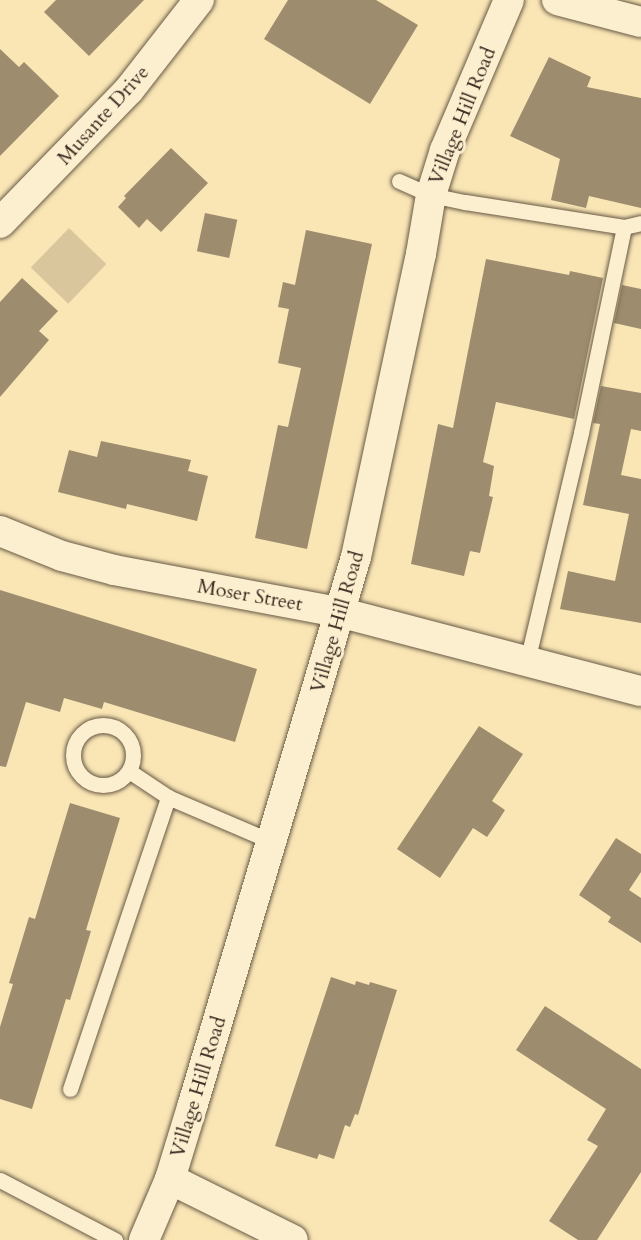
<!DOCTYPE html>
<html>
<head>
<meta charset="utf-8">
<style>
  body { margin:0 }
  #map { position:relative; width:641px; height:1240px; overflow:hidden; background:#fae6b5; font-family:Cardo,serif }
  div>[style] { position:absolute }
  .green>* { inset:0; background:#d9c69c; transform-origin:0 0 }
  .building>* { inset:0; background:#9d8c6e; transform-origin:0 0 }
  .roads { filter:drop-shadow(0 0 2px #685a46) drop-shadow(0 0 2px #685a46) }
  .service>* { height:15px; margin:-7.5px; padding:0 7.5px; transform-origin:7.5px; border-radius:7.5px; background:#fcefcf }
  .service>.ring { margin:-7.5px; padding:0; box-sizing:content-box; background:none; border:15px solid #fcefcf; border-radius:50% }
  .minor>* { height:30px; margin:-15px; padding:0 15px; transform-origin:15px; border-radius:15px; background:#fcefcf }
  span { translate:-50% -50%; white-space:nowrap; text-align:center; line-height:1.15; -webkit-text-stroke:6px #fcefcf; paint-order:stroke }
  .street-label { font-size:20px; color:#382b21 }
</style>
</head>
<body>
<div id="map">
  <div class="green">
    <i style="left:69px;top:228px;width:52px;height:55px;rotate:44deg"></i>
  </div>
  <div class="building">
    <i style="clip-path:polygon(56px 0,144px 0,89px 56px,44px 12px)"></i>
    <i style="clip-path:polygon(288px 0,376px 0,418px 25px,370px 104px,264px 39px)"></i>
    <i style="clip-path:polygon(0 49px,19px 67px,24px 62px,59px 96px,0 156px)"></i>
    <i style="clip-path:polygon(549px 57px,591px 77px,587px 87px,641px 98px,641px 208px,589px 196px,586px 208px,551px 200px,560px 159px,510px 136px)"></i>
    <i style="clip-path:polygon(171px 148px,208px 183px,161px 232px,147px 219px,139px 228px,118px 207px,126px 198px,124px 196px)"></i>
    <i style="left:205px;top:213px;width:33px;height:39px;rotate:12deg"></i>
    <i style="clip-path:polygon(306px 230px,372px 244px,307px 549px,255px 538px,278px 425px,288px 427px,301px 368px,278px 363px,289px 309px,278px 307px,283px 282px,295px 285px)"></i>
    <i style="clip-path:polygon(486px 259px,569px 275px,570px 271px,603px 278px,574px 419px,496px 402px,483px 462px,494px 466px,489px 496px,493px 497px,480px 553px,470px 551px,464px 576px,411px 564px,438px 424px,453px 428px)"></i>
    <i style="clip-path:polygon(22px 278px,58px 311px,39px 331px,49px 340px,0 397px,0 302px)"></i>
    <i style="clip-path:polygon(622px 285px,641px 289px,641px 329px,614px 323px)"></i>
    <i style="clip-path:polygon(601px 386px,641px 393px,641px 431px,631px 429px,621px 475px,641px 479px,641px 623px,560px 609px,568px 571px,615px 581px,629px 514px,583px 505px,600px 424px,593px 423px)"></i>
    <i style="clip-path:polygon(101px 441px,191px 460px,188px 471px,208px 476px,197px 521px,127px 504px,126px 509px,58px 492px,69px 450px,97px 457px)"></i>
    <i style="clip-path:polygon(0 590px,257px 669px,235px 742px,104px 702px,102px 709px,64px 698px,60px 712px,26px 702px,6px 767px,0 766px)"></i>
    <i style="clip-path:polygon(479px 726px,523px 754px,492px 801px,505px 810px,498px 821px,487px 837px,473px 828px,440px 878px,397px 849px)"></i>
    <i style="clip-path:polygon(70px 803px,120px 818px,86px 930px,91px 931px,70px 1000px,66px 999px,32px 1109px,0 1099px,0 1027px,13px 984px,9px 983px,29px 917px,35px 919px)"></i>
    <i style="clip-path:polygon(616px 838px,641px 854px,641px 872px,629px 890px,641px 898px,641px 943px,608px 922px,611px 917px,579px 895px)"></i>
    <i style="clip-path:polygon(331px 977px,355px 985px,356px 981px,369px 985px,370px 982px,397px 990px,358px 1115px,355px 1114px,350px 1127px,345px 1125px,334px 1159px,319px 1154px,317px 1159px,275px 1146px)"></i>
    <i style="clip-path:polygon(545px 1006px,641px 1069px,641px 1172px,597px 1240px,578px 1240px,549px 1221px,598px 1146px,587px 1140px,606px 1109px,516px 1050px)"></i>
  </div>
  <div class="roads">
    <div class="service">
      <i style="left:399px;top:181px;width:35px;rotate:24deg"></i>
      <i style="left:431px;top:195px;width:35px;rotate:12deg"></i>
      <i style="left:465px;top:202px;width:161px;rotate:8.9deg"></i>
      <i style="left:624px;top:227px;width:210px;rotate:101.8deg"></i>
      <i style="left:581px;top:433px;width:235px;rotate:103.3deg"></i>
      <i style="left:624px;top:227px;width:17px;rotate:-13deg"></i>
      <i class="ring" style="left:73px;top:725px;width:45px;height:45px"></i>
      <i style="left:129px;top:771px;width:47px;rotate:33.7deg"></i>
      <i style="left:168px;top:797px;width:114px;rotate:23.2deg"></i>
      <i style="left:70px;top:1089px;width:308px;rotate:-71.4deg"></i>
      <i style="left:0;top:1180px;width:130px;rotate:27.6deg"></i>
    </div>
    <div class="minor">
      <i style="left:557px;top:0;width:87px;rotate:14.7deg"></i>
      <i style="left:0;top:223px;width:185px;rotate:-45.9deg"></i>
      <i style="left:129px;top:90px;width:114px;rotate:-52.1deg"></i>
      <i style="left:0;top:531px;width:67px;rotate:22deg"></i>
      <i style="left:62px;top:556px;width:54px;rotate:15.1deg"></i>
      <i style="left:114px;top:570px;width:229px;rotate:10.6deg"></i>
      <i style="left:339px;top:612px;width:312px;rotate:14.7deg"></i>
      <i style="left:170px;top:1179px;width:137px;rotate:26.4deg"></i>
      <i style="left:144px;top:1240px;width:66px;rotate:-66.9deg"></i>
      <i style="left:170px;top:1179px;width:78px;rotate:-73deg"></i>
      <i style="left:193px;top:1104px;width:571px;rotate:-73.41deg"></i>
      <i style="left:356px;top:557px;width:310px;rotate:-77.9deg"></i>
      <i style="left:421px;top:254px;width:60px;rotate:-80.4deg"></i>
      <i style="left:431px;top:195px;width:47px;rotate:-72.7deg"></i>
      <i style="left:445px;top:150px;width:163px;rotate:-66.9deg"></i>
    </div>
  </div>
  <div class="street-label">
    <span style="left:103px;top:115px;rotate:-48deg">Musante Drive</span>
    <span style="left:462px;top:116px;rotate:-68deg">Village Hill Road</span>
    <span style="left:250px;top:595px;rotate:10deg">Moser Street</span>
    <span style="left:337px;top:622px;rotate:-74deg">Village Hill Road</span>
    <span style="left:198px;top:1087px;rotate:-73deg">Village Hill Road</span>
  </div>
</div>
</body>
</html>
